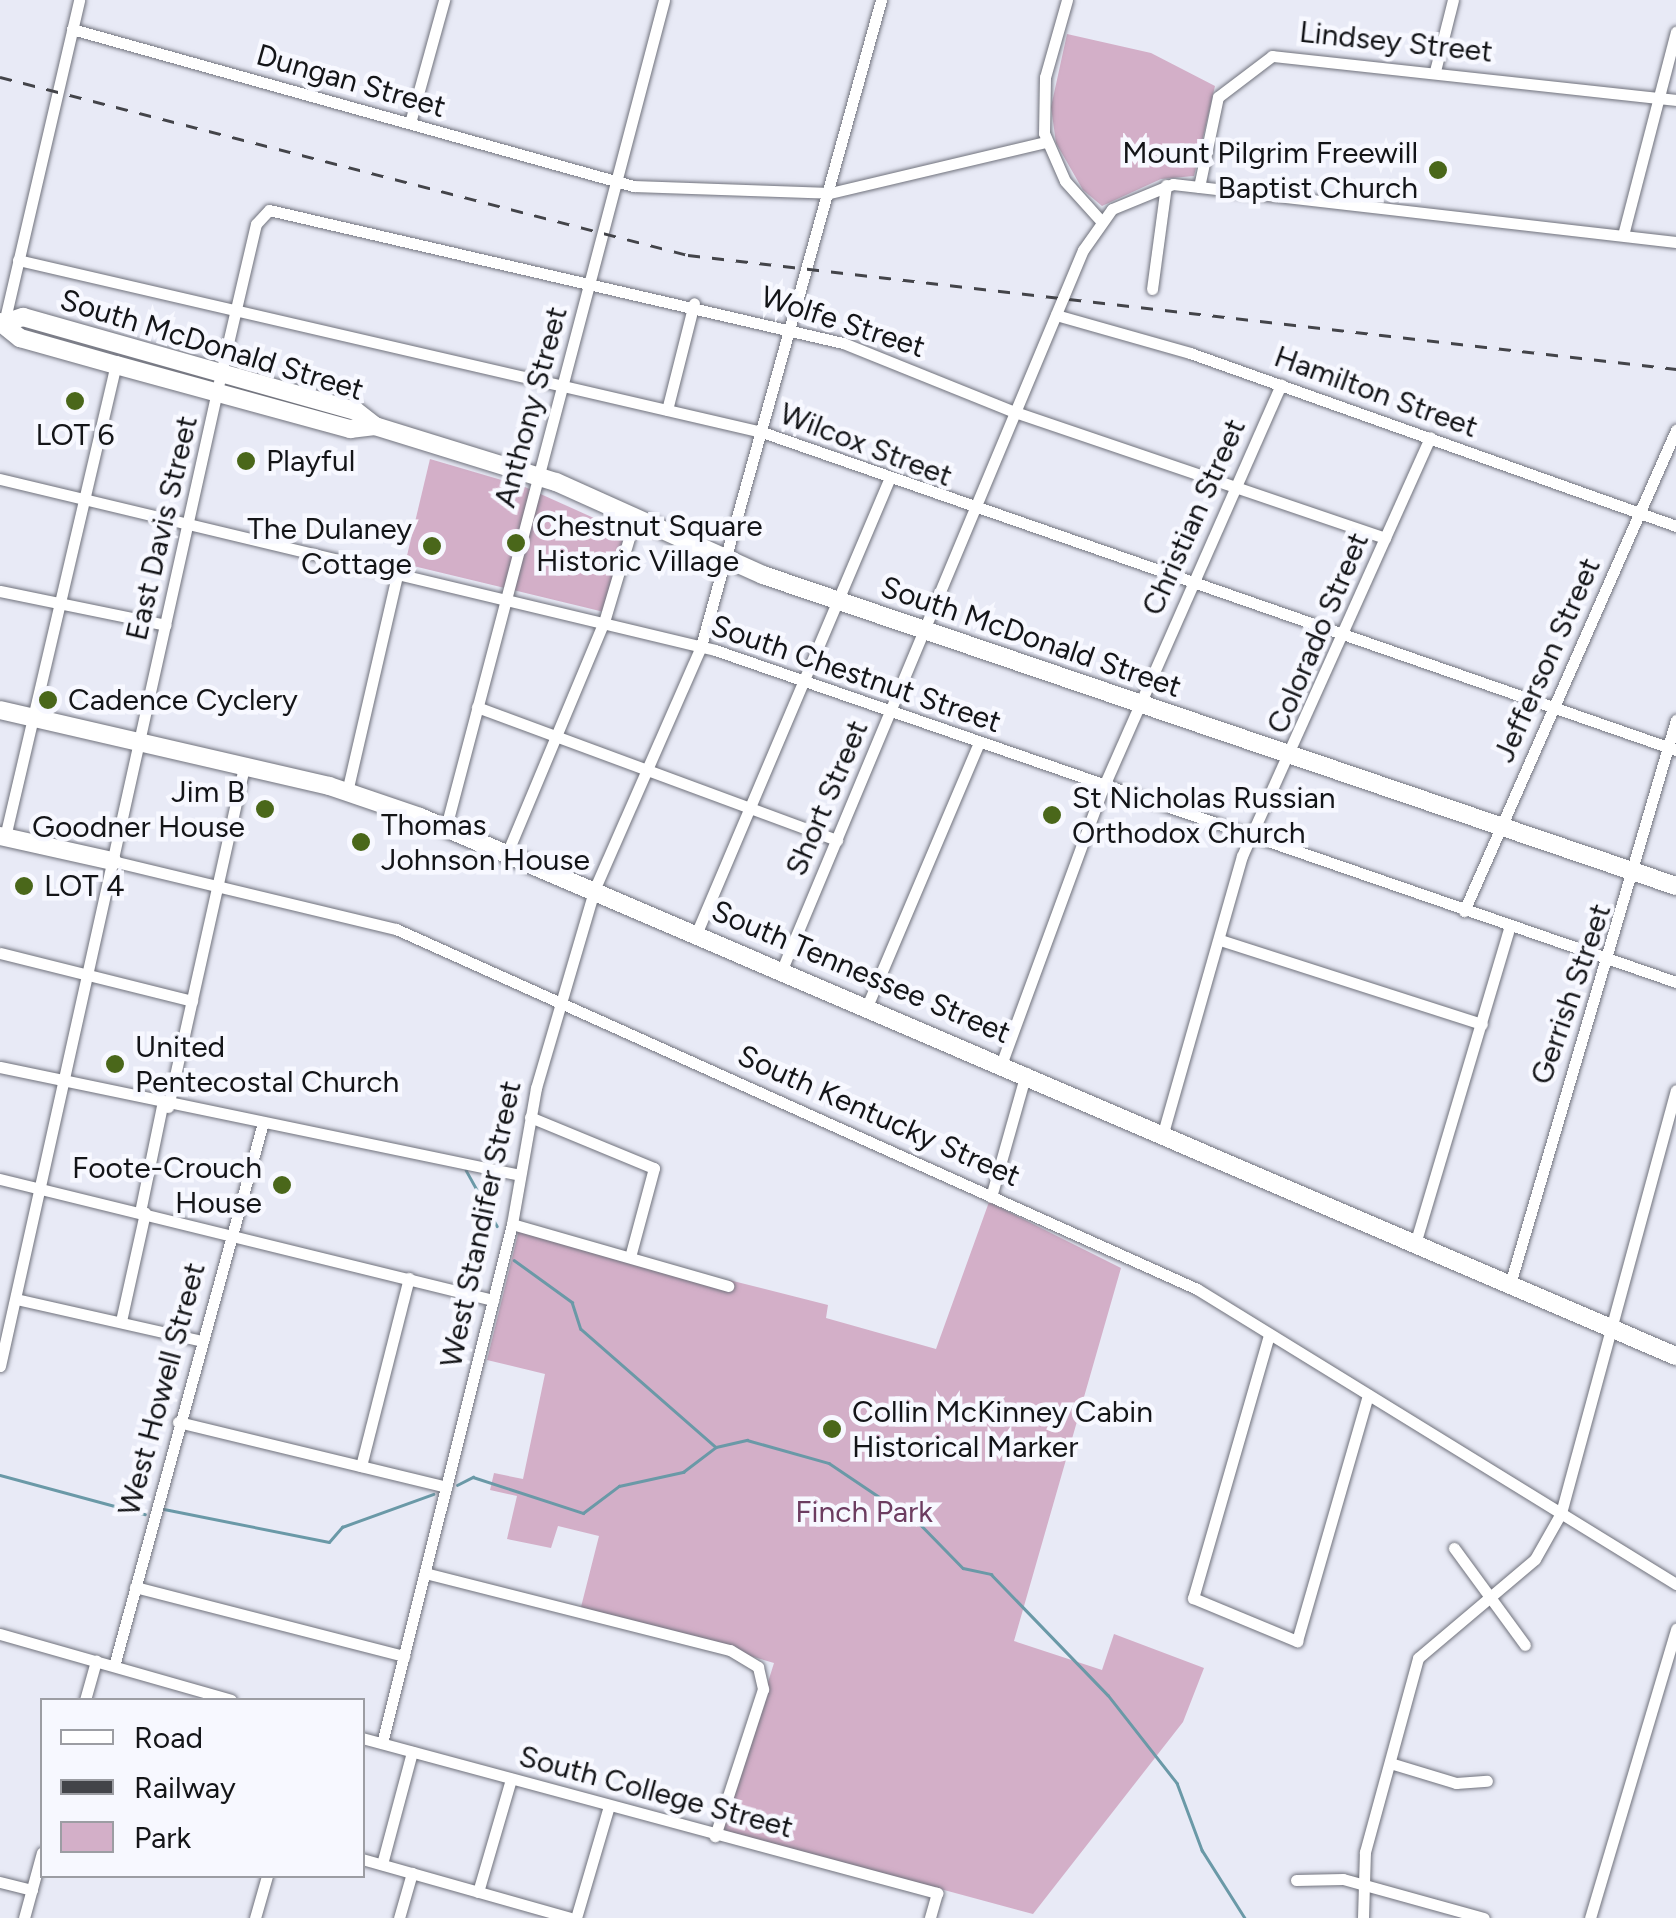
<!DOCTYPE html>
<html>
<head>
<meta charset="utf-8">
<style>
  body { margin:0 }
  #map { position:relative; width:1676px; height:1918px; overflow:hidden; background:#e8eaf6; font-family:Figtree,sans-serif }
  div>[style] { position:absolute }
  .green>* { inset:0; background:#d3afc8 }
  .stream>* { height:2.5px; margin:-1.25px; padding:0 1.25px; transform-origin:1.25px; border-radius:1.25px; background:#6a99a7 }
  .roads { filter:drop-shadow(0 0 2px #70727c) drop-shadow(0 0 2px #70727c) }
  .street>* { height:11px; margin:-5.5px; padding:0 5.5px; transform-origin:5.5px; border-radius:5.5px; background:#fff }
  .secondary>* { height:18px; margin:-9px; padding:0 9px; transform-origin:9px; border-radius:9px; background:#fff }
  .primary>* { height:18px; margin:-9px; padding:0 9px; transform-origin:9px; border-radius:9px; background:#fff }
  .rail>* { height:2.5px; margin-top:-1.25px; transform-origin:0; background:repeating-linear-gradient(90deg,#434449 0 12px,transparent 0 24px) }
  .dots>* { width:28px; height:28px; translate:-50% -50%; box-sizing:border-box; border:5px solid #f7f8ff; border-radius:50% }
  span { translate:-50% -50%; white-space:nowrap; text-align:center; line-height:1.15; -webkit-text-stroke:9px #f7f8ff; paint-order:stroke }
  .street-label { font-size:30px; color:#141518 }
  .poi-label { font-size:30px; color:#141518 }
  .right { translate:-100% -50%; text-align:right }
  .left { translate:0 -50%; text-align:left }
  .park-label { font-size:30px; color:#6c3c60 }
  .legend { position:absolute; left:40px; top:1698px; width:325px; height:180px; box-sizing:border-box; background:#f7f8ff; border:2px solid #9c9da3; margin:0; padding:12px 18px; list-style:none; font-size:30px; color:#141518 }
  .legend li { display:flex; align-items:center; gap:20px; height:50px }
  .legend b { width:50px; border:2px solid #9c9da3 }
</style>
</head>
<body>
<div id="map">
  <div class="green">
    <i style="clip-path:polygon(1067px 34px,1151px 53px,1215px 86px,1194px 176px,1161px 179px,1102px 206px,1083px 190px,1056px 143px,1051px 107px)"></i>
    <i style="clip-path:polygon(430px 459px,525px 487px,625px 532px,604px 612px,405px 564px)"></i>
    <i style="clip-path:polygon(989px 1202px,1121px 1268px,1014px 1641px,1102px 1670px,1114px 1634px,1204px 1668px,1183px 1722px,1033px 1914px,722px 1830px,774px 1663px,581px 1607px,599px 1536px,558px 1526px,551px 1548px,507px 1539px,517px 1496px,490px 1490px,494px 1473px,523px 1479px,545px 1374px,487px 1360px,519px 1230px,727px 1290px,729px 1280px,828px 1305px,826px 1318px,936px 1349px)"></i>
  </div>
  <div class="stream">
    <i style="left:466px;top:1170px;width:64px;rotate:61deg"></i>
    <i style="left:514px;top:1260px;width:72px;rotate:35.9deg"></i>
    <i style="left:572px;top:1302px;width:28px;rotate:72deg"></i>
    <i style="left:581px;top:1329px;width:179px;rotate:41.2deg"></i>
    <i style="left:0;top:1475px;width:150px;rotate:15.1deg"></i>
    <i style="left:457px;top:1485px;width:18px;rotate:-27deg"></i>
    <i style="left:473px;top:1477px;width:116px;rotate:18.1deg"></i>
    <i style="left:583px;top:1513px;width:45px;rotate:-36.9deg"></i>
    <i style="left:619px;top:1486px;width:66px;rotate:-12.3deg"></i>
    <i style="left:683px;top:1472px;width:41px;rotate:-37.1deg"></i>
    <i style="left:716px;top:1447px;width:32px;rotate:-13deg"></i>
    <i style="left:747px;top:1440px;width:85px;rotate:15.7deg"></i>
    <i style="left:829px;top:1463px;width:111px;rotate:34deg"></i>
    <i style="left:921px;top:1525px;width:60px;rotate:45.7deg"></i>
    <i style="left:963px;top:1568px;width:29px;rotate:12deg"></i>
    <i style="left:991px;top:1574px;width:168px;rotate:46deg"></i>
    <i style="left:1108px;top:1695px;width:112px;rotate:51.9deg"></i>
    <i style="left:1177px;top:1783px;width:72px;rotate:69.5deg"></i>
    <i style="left:1202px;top:1850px;width:80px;rotate:57.7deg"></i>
    <i style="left:164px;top:1509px;width:168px;rotate:11.3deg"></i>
    <i style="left:329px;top:1542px;width:20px;rotate:-49deg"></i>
    <i style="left:342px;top:1527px;width:97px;rotate:-19.9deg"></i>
  </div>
  <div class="roads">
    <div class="street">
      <i style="left:1067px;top:0;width:80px;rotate:105.9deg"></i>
      <i style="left:1045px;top:77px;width:56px;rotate:91deg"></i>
      <i style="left:1044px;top:133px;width:52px;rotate:66.4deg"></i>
      <i style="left:1065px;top:181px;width:54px;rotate:48deg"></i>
      <i style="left:72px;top:29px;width:583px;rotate:15.63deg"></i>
      <i style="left:633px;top:186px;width:197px;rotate:2deg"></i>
      <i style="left:830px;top:193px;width:222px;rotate:-13.3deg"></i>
      <i style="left:1435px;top:71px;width:73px;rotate:-75.8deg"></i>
      <i style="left:410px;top:123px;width:128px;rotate:-74.5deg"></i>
      <i style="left:1199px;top:187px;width:92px;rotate:-78.1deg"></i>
      <i style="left:1218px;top:97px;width:68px;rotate:-37.2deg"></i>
      <i style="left:1272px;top:56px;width:406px;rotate:6.2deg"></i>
      <i style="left:1623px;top:235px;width:210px;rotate:-75.4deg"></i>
      <i style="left:18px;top:260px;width:764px;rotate:13.02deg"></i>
      <i style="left:762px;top:432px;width:968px;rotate:19.18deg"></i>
      <i style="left:1152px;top:289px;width:105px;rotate:-82.3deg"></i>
      <i style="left:1056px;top:315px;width:139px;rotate:15.8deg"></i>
      <i style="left:1190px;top:353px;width:516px;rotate:19.59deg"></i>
      <i style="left:4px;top:323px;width:332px;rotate:-76.9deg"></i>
      <i style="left:667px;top:410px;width:110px;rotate:-75.8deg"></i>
      <i style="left:0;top:479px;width:735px;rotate:13.45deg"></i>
      <i style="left:715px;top:650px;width:1017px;rotate:19.06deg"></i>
      <i style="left:0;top:591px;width:169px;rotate:11.6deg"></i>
      <i style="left:477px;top:707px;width:384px;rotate:20.3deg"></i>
      <i style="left:347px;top:792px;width:227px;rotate:-77deg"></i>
      <i style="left:446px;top:827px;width:855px;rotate:-75.23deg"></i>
      <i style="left:5px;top:837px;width:485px;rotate:-76.8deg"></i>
      <i style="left:508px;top:851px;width:248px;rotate:-67.3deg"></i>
      <i style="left:604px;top:622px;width:109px;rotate:-73.4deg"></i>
      <i style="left:112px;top:861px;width:292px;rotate:13.5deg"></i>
      <i style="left:396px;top:929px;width:878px;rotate:24.2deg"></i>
      <i style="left:1197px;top:1289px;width:563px;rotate:31.63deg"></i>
      <i style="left:1464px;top:911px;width:526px;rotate:-66.21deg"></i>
      <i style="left:697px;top:932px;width:490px;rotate:-67deg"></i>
      <i style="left:1220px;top:940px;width:275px;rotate:17.8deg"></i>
      <i style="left:0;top:953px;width:198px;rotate:14deg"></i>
      <i style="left:783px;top:967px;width:777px;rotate:-67.3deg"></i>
      <i style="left:1083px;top:250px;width:50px;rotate:-54.7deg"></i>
      <i style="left:1112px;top:209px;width:66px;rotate:-22.3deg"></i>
      <i style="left:1173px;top:184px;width:506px;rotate:6.58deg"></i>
      <i style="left:868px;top:1004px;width:284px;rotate:-67deg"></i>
      <i style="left:1002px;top:1062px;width:292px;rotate:-69.8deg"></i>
      <i style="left:1103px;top:788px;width:441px;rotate:-66.2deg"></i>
      <i style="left:0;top:1067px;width:531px;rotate:11.73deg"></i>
      <i style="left:168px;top:1107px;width:349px;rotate:-77.4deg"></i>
      <i style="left:530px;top:1117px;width:134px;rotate:22.4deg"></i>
      <i style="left:654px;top:1168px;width:92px;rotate:105.1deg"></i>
      <i style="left:1163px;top:1133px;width:288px;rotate:-74.1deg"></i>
      <i style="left:1242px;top:856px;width:459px;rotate:-65.8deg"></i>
      <i style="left:0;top:1179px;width:508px;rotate:13.79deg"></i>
      <i style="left:991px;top:1197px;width:129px;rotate:-74.2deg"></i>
      <i style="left:140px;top:1212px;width:108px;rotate:-78.3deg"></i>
      <i style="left:512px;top:1224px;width:225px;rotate:16deg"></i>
      <i style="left:1415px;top:1244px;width:332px;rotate:-73.4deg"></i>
      <i style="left:1510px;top:1284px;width:588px;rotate:-73.6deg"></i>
      <i style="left:16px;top:1299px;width:191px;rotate:12.7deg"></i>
      <i style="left:121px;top:1321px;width:111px;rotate:-77.5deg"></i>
      <i style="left:1269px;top:1335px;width:274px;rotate:106.1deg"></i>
      <i style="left:1193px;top:1598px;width:113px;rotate:22.5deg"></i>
      <i style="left:1297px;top:1641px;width:256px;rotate:-73.9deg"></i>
      <i style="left:0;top:1366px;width:1017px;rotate:-77.45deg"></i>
      <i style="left:221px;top:373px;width:153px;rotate:-76.8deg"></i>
      <i style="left:256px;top:224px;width:19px;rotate:-47deg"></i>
      <i style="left:269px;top:210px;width:589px;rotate:13.05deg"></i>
      <i style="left:843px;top:343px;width:185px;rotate:21.9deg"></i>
      <i style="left:1015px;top:412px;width:391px;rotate:18.8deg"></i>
      <i style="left:178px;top:1422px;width:276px;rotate:13.6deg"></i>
      <i style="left:361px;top:1466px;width:194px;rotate:-75.7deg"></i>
      <i style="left:1454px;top:1548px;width:120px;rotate:53.8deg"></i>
      <i style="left:425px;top:1573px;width:315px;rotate:14.2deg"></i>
      <i style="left:730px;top:1650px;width:33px;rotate:31deg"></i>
      <i style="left:758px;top:1667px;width:23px;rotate:77deg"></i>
      <i style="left:763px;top:1689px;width:155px;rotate:108.1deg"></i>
      <i style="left:135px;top:1587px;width:278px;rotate:14.4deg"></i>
      <i style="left:0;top:1634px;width:240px;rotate:15.9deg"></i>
      <i style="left:114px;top:1666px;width:560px;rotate:-74.67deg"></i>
      <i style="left:85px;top:1700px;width:41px;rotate:-74.2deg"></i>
      <i style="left:362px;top:1738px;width:596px;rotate:15.09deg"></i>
      <i style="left:937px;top:1893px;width:26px;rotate:106deg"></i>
      <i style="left:382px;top:1743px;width:535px;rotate:-75.94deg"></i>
      <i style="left:512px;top:1224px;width:138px;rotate:-80deg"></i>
      <i style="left:536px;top:1088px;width:209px;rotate:-73.6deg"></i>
      <i style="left:595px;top:888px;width:264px;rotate:-66.3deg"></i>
      <i style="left:701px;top:646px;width:671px;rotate:-74.43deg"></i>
      <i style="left:1390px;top:1763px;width:69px;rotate:16.9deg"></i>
      <i style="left:1456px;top:1783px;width:31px;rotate:-4deg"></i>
      <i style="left:362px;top:1859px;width:216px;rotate:15.8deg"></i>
      <i style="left:382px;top:1864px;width:116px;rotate:-75deg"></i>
      <i style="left:1296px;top:1880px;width:47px;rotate:-1.2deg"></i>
      <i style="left:1343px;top:1879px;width:146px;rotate:15.5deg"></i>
      <i style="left:0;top:1882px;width:33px;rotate:14deg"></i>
      <i style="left:478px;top:1892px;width:118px;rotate:-73.7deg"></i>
      <i style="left:24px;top:1918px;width:68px;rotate:-74.7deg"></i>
      <i style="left:255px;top:1918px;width:44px;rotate:-74.1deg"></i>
      <i style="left:399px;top:1918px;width:47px;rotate:-73.9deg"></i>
      <i style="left:576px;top:1918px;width:117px;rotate:-73.6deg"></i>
      <i style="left:1363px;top:1918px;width:66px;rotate:-88.3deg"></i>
      <i style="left:1365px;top:1852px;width:201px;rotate:-74.7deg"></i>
      <i style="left:1418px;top:1658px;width:153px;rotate:-40.2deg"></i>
      <i style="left:1535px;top:1559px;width:53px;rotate:-60.5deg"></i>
      <i style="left:1561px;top:1513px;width:438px;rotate:-74.8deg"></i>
      <i style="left:1590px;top:1918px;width:302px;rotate:-73.4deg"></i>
    </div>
    <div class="secondary">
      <i style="left:0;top:710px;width:338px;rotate:13deg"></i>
      <i style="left:329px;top:786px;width:96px;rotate:18.8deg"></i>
      <i style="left:420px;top:817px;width:1367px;rotate:23.23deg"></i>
      <i style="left:0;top:836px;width:115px;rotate:12.6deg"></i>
    </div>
    <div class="primary">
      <i style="left:0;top:322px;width:26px;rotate:39deg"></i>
      <i style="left:20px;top:338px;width:100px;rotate:15.7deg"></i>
      <i style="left:116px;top:365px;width:243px;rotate:15.3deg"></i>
      <i style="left:350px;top:429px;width:25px;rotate:-7deg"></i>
      <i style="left:4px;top:323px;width:20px;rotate:-18deg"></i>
      <i style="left:23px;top:317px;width:346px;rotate:15.8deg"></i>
      <i style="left:356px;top:411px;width:24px;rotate:38deg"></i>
      <i style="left:375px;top:426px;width:189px;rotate:17.2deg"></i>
      <i style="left:556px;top:482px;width:227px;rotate:24.2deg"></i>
      <i style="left:763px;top:575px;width:965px;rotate:18.81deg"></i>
    </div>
  </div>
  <div class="rail">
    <i style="left:0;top:77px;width:711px;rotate:14.51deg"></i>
    <i style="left:688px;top:255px;width:995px;rotate:6.58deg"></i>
  </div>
  <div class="dots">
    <i style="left:1438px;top:170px;background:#4a671a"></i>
    <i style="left:75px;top:401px;background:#4a671a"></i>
    <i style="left:246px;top:461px;background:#4a671a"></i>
    <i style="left:516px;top:543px;background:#4a671a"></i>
    <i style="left:432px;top:546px;background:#4a671a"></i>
    <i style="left:48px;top:700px;background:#4a671a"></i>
    <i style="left:265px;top:809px;background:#4a671a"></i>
    <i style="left:1052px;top:815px;background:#4a671a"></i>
    <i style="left:361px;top:842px;background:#4a671a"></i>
    <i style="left:24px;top:886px;background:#4a671a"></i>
    <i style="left:115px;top:1064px;background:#4a671a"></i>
    <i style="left:282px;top:1185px;background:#4a671a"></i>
    <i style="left:832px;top:1429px;background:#4a671a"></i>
  </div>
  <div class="street-label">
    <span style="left:1396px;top:42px;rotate:6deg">Lindsey Street</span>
    <span style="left:351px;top:81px;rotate:16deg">Dungan Street</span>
    <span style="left:843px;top:322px;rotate:18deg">Wolfe Street</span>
    <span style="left:212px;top:345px;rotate:17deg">South McDonald Street</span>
    <span style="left:1376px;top:392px;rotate:20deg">Hamilton Street</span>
    <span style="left:531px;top:407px;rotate:-75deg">Anthony Street</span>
    <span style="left:866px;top:445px;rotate:21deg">Wilcox Street</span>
    <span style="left:1194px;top:517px;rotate:-66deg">Christian Street</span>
    <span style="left:162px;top:528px;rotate:-77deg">East Davis Street</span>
    <span style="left:1318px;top:633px;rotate:-67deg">Colorado Street</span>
    <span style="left:1031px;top:637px;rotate:19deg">South McDonald Street</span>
    <span style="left:1547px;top:660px;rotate:-66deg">Jefferson Street</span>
    <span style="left:856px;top:674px;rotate:19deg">South Chestnut Street</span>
    <span style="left:827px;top:798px;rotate:-67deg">Short Street</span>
    <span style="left:861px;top:972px;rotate:23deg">South Tennessee Street</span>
    <span style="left:1571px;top:994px;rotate:-71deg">Gerrish Street</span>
    <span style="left:879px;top:1116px;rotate:24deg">South Kentucky Street</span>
    <span style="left:481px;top:1224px;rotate:-78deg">West Standifer Street</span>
    <span style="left:162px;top:1389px;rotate:-75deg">West Howell Street</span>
    <span style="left:656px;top:1792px;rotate:15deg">South College Street</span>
  </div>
  <div class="poi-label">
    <span class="right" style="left:1418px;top:170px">Mount Pilgrim Freewill<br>Baptist Church</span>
    <span style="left:75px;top:435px">LOT 6</span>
    <span class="left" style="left:266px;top:461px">Playful</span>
    <span class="left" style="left:536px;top:543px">Chestnut Square<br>Historic Village</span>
    <span class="right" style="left:412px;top:546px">The Dulaney<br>Cottage</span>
    <span class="left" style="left:68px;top:700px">Cadence Cyclery</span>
    <span class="right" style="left:245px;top:809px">Jim B<br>Goodner House</span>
    <span class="left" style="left:1072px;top:815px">St Nicholas Russian<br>Orthodox Church</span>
    <span class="left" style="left:381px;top:842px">Thomas<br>Johnson House</span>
    <span class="left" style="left:44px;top:886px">LOT 4</span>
    <span class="left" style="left:135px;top:1064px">United<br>Pentecostal Church</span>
    <span class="right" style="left:262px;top:1185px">Foote-Crouch<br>House</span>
    <span class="left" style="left:852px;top:1429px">Collin McKinney Cabin<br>Historical Marker</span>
  </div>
  <div class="park-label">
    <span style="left:864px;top:1512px">Finch Park</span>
  </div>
  <ul class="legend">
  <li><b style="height:12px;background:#fff"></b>Road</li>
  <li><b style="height:12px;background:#434449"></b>Railway</li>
  <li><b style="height:28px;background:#d3afc8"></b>Park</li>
  </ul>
</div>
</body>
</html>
